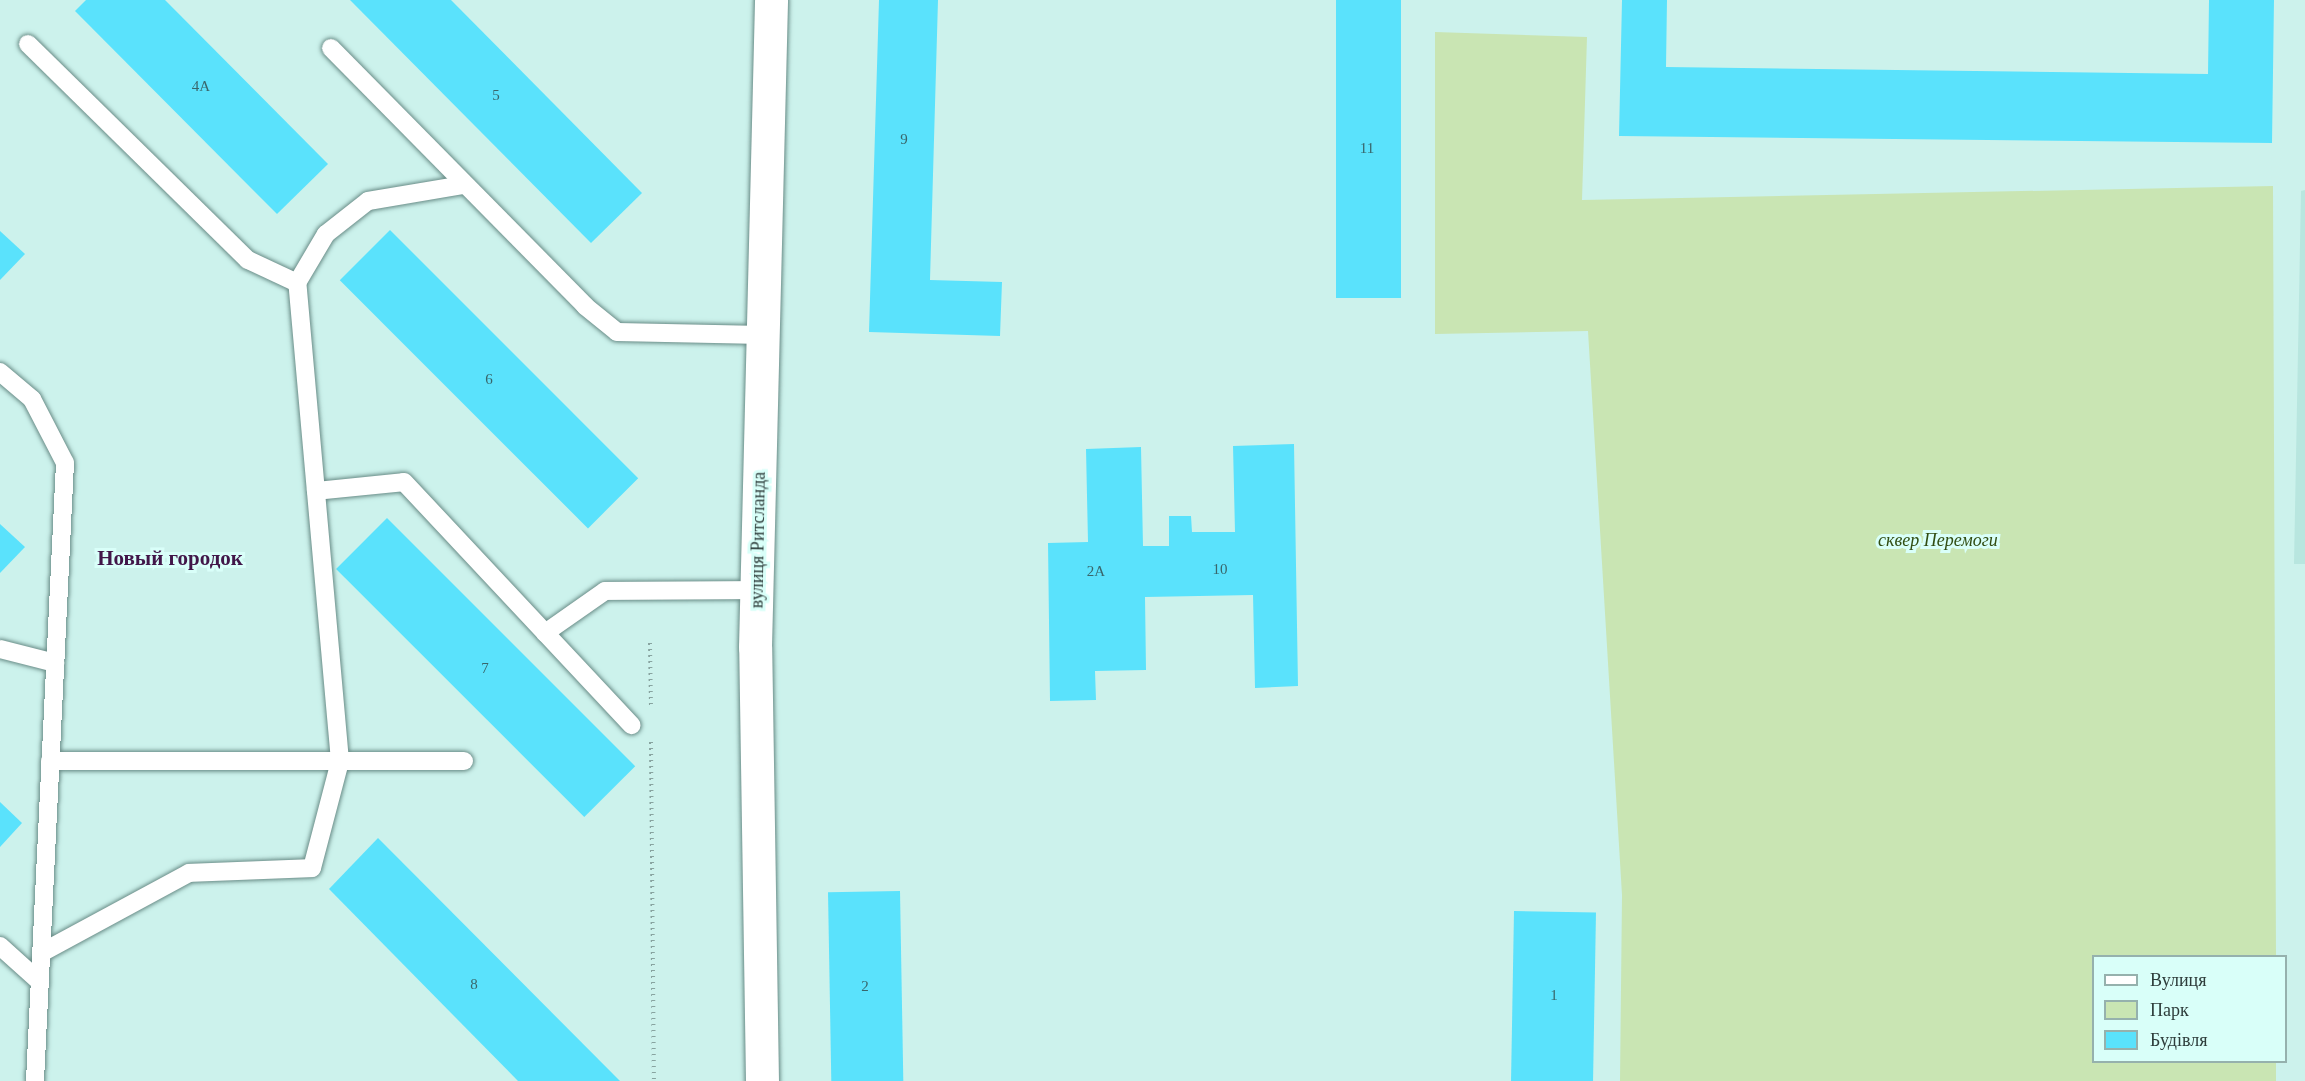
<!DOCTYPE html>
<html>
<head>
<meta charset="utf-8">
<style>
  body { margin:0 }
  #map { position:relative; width:2305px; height:1081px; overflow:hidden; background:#ccf2ec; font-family:"Times New Roman",serif }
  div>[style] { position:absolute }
  .built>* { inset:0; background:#b8e6df }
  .green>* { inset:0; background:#c9e5b3 }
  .building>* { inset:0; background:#5ae2fc; transform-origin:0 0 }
  .path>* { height:4px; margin-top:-2px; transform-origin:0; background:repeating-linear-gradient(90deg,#88a4a0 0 1.5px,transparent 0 6px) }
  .roads { filter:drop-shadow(0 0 2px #698c87) drop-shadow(0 0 2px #698c87) }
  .service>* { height:18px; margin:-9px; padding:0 9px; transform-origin:9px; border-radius:9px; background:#fff }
  .minor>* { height:33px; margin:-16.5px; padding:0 16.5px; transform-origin:16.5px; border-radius:16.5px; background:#fff }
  span { translate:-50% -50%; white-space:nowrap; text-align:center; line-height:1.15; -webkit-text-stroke:6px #d9fff9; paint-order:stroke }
  .number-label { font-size:15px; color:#39666b }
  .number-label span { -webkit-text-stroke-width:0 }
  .street-label { font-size:18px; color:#2e3d3b }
  .park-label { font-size:18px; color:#314d12; font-style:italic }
  .quarter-label { font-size:21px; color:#411649; font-weight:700 }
  .legend { position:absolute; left:2092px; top:955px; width:195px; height:108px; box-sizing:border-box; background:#d9fff9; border:2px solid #95b1ad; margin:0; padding:8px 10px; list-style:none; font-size:18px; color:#2e3d3b }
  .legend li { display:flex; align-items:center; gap:12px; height:30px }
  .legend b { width:30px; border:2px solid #95b1ad }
</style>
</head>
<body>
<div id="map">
  <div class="built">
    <i style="clip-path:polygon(2305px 190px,2305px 564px,2294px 564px,2301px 191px)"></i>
  </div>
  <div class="green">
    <i style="clip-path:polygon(1435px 32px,1587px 37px,1582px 200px,2273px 186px,2276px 956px,2094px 956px,2094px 1062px,2276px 1062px,2276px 1081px,1620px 1081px,1622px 895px,1588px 331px,1435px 334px)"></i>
  </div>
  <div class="building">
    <i style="clip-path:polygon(86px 0,165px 0,328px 164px,277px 214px,75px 11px)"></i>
    <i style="clip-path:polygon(350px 0,451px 0,642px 193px,591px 243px)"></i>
    <i style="clip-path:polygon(879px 0,938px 0,930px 280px,1002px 282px,1000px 336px,869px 332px)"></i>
    <i style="left:1336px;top:0;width:65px;height:298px"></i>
    <i style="clip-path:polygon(1622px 0,1667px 0,1666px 67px,2208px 74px,2209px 0,2274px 0,2272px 143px,1619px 136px)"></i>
    <i style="left:390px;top:230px;width:351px;height:71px;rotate:45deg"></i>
    <i style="clip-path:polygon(0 231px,25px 254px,0 280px)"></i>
    <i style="clip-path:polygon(1294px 444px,1298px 686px,1255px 688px,1253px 595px,1145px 597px,1146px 670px,1095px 671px,1096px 700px,1050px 701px,1048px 543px,1088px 542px,1086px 449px,1141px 447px,1143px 546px,1169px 546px,1169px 516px,1191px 516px,1192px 532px,1235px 532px,1233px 446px)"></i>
    <i style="left:387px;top:518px;width:351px;height:72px;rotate:45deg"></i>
    <i style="clip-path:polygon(0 524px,25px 547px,0 573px)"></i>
    <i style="clip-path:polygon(0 802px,22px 823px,0 847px)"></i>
    <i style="clip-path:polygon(378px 838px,620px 1081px,518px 1081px,329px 889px)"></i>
    <i style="left:900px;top:891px;width:190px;height:72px;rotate:89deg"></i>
    <i style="left:1514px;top:911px;width:82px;height:170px;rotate:1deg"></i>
  </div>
  <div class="path">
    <i style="left:650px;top:643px;width:62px;rotate:89.1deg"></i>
    <i style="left:651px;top:742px;width:339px;rotate:89.5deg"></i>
  </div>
  <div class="roads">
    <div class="service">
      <i style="left:28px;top:44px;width:308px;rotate:44.5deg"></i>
      <i style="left:248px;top:260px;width:54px;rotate:25.1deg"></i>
      <i style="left:331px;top:48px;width:362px;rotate:45.4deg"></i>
      <i style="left:585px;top:306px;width:41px;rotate:39.1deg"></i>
      <i style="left:617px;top:332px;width:146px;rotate:1.2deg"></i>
      <i style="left:0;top:372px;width:42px;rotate:40.2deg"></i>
      <i style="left:32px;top:399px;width:72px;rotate:62.7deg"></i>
      <i style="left:65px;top:463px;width:619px;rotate:92.78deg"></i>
      <i style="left:316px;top:491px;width:88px;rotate:-5.8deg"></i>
      <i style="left:404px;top:482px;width:333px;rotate:46.9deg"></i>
      <i style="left:545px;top:633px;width:73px;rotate:-35deg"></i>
      <i style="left:605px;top:591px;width:152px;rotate:-0.4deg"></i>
      <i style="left:0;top:649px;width:57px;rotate:14.3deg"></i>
      <i style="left:50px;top:761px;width:414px"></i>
      <i style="left:0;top:946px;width:54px;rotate:42deg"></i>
      <i style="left:41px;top:953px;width:168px;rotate:-28.4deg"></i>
      <i style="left:189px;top:873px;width:123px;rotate:-2.3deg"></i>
      <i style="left:312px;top:868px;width:111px;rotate:-75.3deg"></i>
      <i style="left:340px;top:761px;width:480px;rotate:-95.1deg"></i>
      <i style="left:297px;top:283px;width:57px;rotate:-59.4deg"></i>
      <i style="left:326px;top:234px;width:53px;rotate:-38.2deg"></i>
      <i style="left:368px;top:201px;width:97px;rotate:-9.5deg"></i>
    </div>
    <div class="minor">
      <i style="left:762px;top:1081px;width:434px;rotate:-90.9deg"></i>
      <i style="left:755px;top:647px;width:647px;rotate:-88.58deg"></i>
    </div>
  </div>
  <div class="number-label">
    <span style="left:201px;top:87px">4А</span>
    <span style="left:496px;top:96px">5</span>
    <span style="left:904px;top:140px">9</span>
    <span style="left:1367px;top:149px">11</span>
    <span style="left:489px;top:380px">6</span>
    <span style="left:1220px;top:570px">10</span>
    <span style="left:1096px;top:572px">2А</span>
    <span style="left:485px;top:669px">7</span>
    <span style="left:474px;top:985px">8</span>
    <span style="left:865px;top:987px">2</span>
    <span style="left:1554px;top:996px">1</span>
  </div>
  <div class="street-label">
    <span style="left:758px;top:540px;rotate:-89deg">вулиця Ритсланда</span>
  </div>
  <div class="park-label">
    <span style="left:1938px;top:540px">сквер Перемоги</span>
  </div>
  <div class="quarter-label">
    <span style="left:170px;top:558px">Новый городок</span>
  </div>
  <ul class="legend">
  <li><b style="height:8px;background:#fff"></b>Вулиця</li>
  <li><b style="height:16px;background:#c9e5b3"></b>Парк</li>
  <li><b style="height:16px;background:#5ae2fc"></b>Будівля</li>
  </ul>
</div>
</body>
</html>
